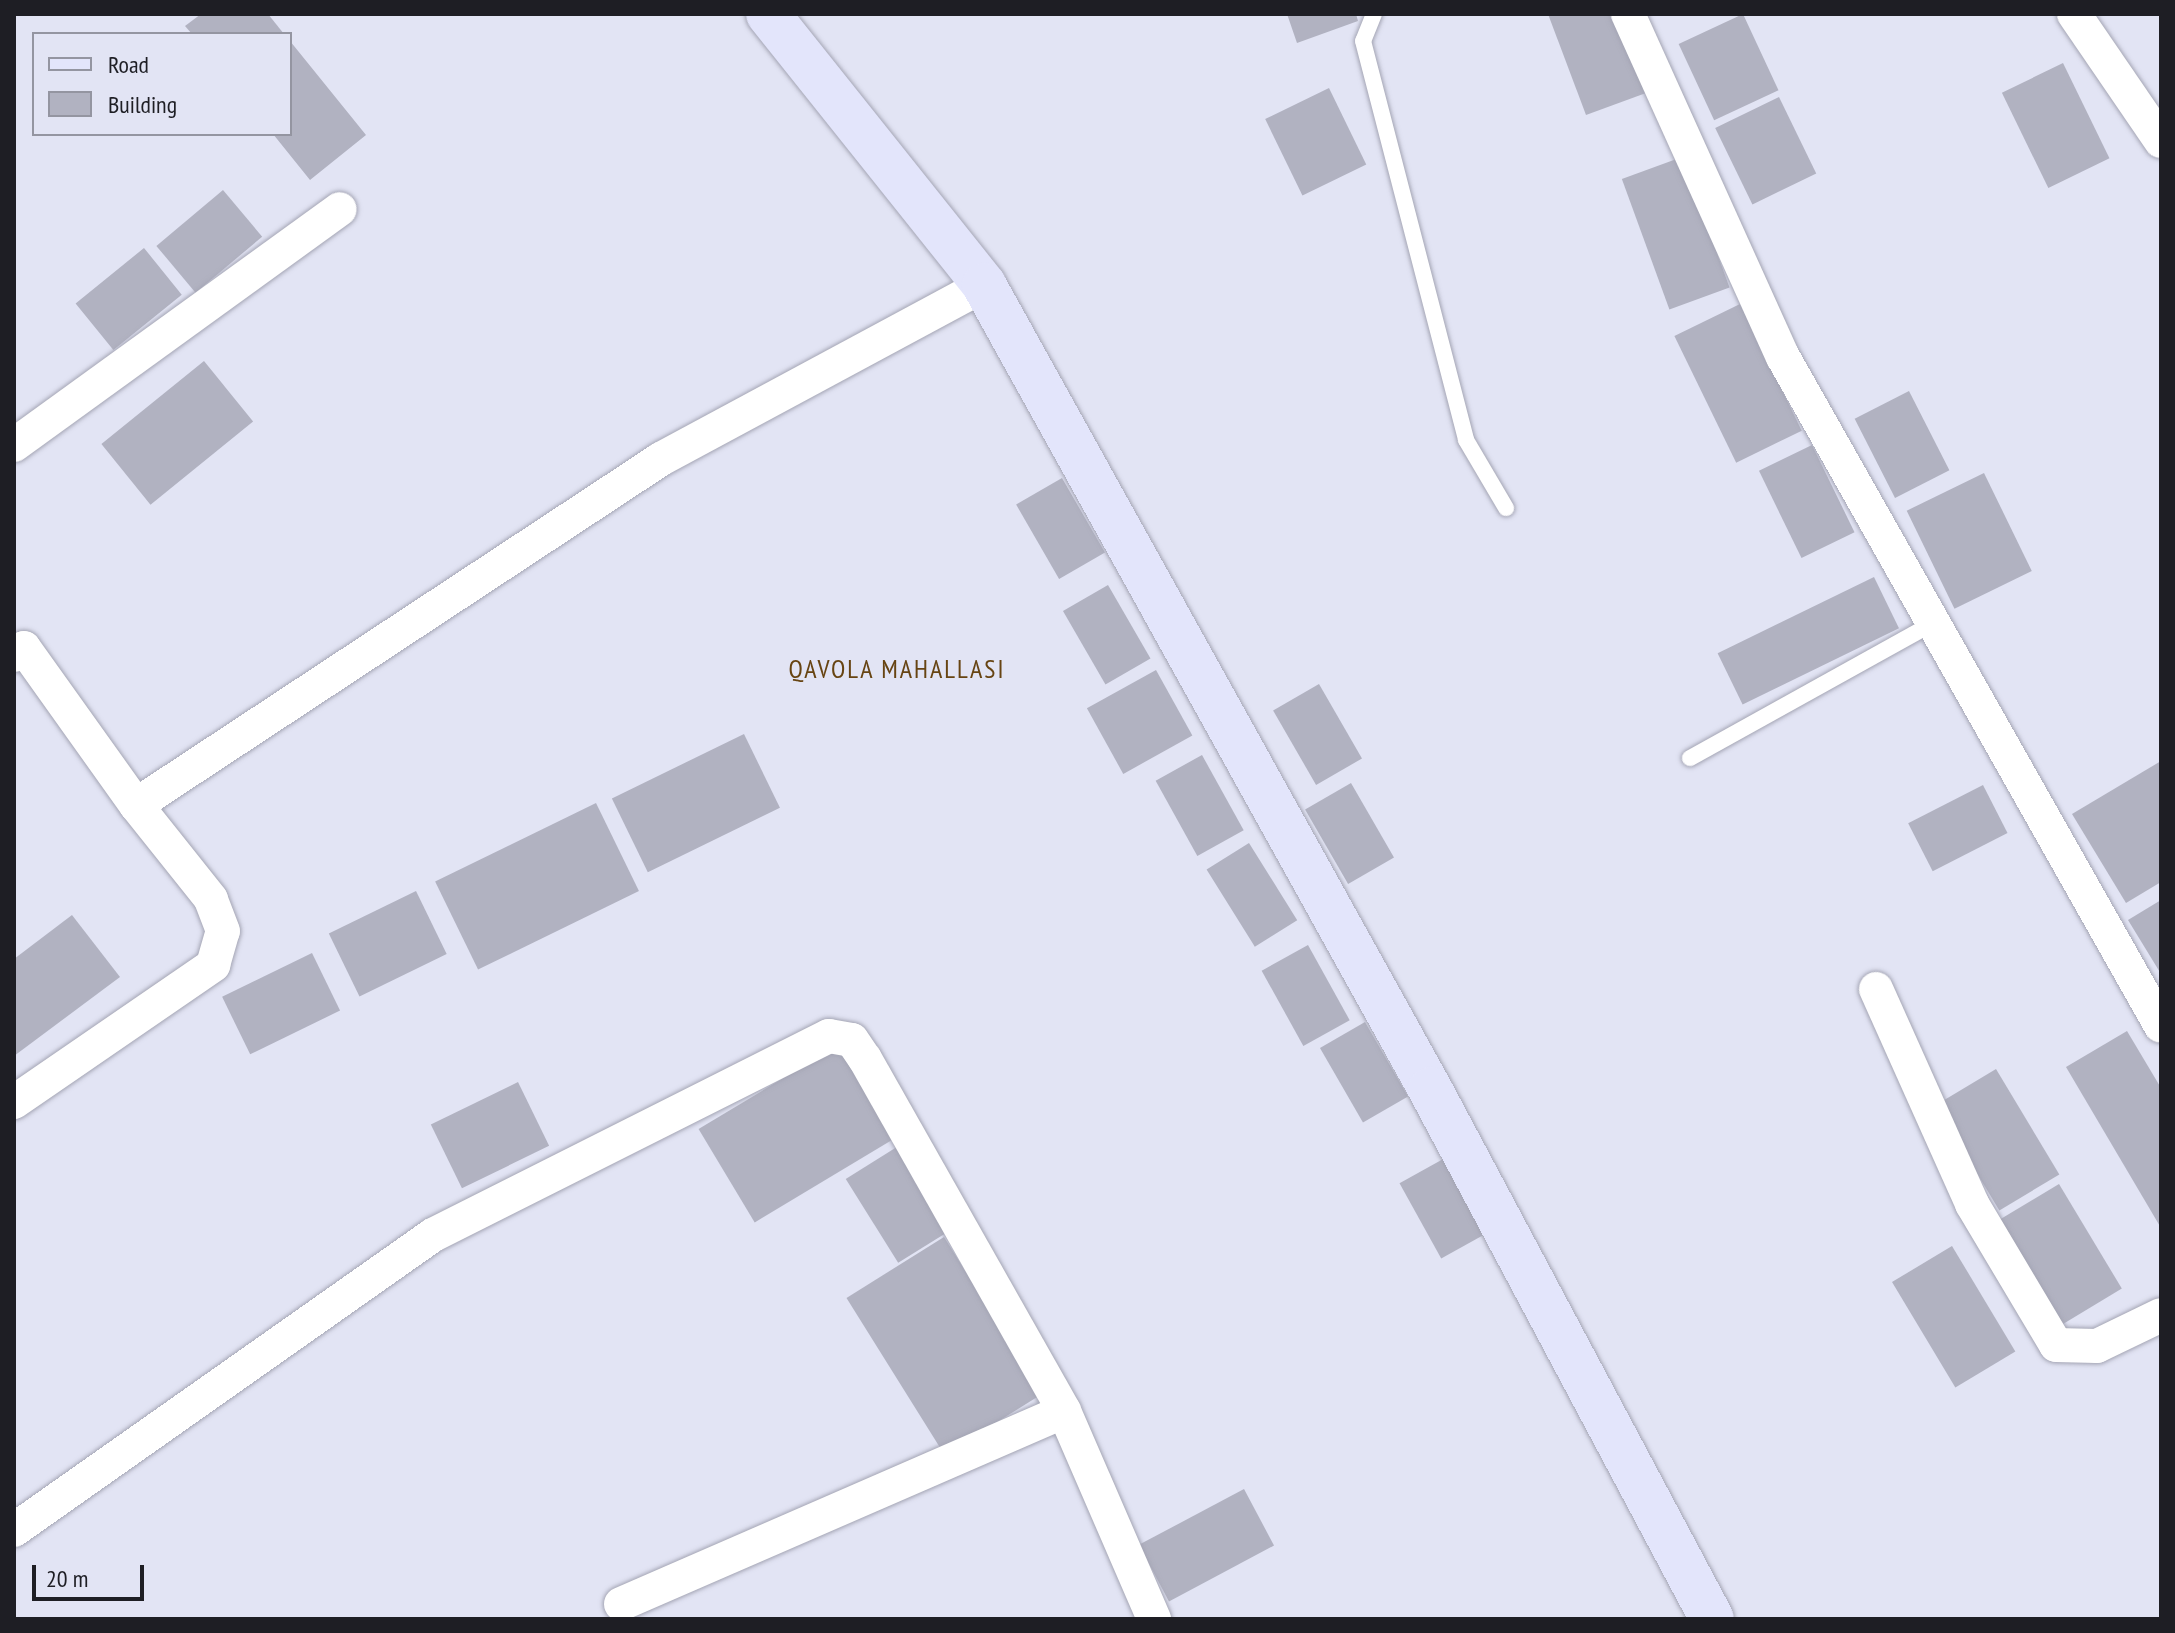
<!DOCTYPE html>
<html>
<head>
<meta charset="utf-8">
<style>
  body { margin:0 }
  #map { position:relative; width:2175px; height:1633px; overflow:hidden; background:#e2e4f4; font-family:"PT Sans Narrow",sans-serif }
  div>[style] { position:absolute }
  .building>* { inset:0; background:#b1b2c1; transform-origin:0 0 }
  .roads { filter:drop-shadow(0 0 2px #a4a5b4) drop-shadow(0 0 2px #a4a5b4) }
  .lane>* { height:16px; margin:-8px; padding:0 8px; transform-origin:8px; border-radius:8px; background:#fff }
  .street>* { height:34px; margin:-17px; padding:0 17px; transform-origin:17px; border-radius:17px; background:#fff }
  .secondary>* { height:44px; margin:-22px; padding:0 22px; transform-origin:22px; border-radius:22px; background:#e3e5fb }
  span { translate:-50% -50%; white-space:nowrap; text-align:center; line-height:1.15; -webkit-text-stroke:8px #e2e4f4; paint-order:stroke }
  .neighbourhood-label { font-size:26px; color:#674412; letter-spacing:2px }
  .frame { position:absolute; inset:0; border:16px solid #1e1e24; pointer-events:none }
  .legend { position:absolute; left:32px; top:32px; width:260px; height:104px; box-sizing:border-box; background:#e2e4f4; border:2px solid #9495a1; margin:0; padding:10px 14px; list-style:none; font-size:24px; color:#1e1e24 }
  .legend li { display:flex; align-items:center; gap:16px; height:40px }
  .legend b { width:40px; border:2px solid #9495a1 }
  .scale { position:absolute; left:32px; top:1565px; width:112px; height:36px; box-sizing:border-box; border:4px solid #1e1e24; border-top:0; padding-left:10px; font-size:24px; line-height:28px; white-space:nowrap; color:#1e1e24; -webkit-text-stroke:6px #e2e4f4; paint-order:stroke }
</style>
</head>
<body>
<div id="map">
  <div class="building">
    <i style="clip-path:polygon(201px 14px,268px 14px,284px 34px,192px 34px,185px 26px)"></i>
    <i style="clip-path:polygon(1287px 14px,1356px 14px,1358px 21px,1297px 43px)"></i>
    <i style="clip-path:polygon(1548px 14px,1617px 14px,1646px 93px,1586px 115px)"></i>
    <i style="left:1743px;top:14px;width:84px;height:71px;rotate:65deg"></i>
    <i style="clip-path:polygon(290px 41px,366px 135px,310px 180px,273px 134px,290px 134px)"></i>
    <i style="left:2063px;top:63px;width:106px;height:68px;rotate:64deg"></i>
    <i style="left:1329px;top:88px;width:85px;height:71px;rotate:64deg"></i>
    <i style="left:1779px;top:97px;width:85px;height:71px;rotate:64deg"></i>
    <i style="left:1682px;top:157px;width:139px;height:64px;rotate:70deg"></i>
    <i style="left:223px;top:190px;width:61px;height:87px;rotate:50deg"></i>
    <i style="left:144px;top:248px;width:60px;height:88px;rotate:51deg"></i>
    <i style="left:1740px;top:304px;width:141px;height:73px;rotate:64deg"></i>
    <i style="left:204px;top:361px;width:78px;height:132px;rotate:51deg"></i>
    <i style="left:1909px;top:391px;width:89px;height:61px;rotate:63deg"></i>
    <i style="left:1812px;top:445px;width:97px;height:59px;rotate:64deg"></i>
    <i style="left:1984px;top:473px;width:109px;height:86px;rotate:64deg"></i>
    <i style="left:1062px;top:478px;width:86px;height:53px;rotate:60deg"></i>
    <i style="left:1874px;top:577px;width:57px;height:174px;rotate:64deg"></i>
    <i style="left:1108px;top:585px;width:85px;height:52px;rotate:60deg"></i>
    <i style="left:1156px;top:670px;width:75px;height:79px;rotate:61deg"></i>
    <i style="left:1319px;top:684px;width:86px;height:53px;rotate:60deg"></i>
    <i style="left:744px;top:734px;width:82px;height:147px;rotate:64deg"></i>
    <i style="left:1202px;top:755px;width:86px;height:53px;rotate:61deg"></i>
    <i style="clip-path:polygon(2161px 761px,2161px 882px,2126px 903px,2072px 814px)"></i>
    <i style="left:1351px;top:783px;width:86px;height:53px;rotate:60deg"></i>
    <i style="left:1983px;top:785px;width:54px;height:84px;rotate:63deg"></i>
    <i style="left:596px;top:803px;width:98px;height:179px;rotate:64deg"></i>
    <i style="left:1249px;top:843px;width:91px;height:50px;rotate:58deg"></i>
    <i style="left:416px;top:891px;width:70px;height:97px;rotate:64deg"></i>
    <i style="clip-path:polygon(2161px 900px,2161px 974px,2128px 920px)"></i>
    <i style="clip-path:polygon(72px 915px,120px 977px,14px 1056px,14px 959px)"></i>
    <i style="left:1308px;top:945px;width:86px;height:53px;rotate:61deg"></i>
    <i style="left:312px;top:953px;width:64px;height:100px;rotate:64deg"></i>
    <i style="left:1365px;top:1022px;width:86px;height:52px;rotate:60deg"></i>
    <i style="clip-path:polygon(2127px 1031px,2161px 1088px,2161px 1228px,2066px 1067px)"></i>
    <i style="left:840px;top:1044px;width:109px;height:165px;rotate:59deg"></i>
    <i style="left:1996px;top:1069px;width:123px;height:70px;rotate:59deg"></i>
    <i style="left:518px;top:1082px;width:71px;height:97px;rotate:64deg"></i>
    <i style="left:900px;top:1145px;width:99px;height:64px;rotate:58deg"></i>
    <i style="left:1445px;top:1158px;width:86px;height:52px;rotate:61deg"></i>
    <i style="left:2059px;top:1184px;width:122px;height:71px;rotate:59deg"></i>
    <i style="left:944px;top:1237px;width:185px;height:115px;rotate:58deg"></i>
    <i style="left:1952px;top:1246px;width:123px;height:70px;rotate:59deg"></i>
    <i style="left:1244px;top:1489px;width:64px;height:119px;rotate:62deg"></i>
  </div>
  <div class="roads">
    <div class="lane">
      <i style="left:1374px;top:14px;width:29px;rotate:112deg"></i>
      <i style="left:1363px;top:41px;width:412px;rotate:75.5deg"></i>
      <i style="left:1466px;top:440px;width:79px;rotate:59.5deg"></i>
      <i style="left:1690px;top:758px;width:277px;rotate:-29deg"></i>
    </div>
    <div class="street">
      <i style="left:1628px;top:14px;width:376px;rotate:65.7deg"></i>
      <i style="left:1783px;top:357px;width:768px;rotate:60.53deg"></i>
      <i style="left:2074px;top:14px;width:154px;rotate:55.6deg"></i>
      <i style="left:14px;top:445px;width:402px;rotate:-35.9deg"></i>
      <i style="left:14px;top:655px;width:12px;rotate:-35deg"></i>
      <i style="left:24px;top:648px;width:193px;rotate:54.5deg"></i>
      <i style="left:136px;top:805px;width:629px;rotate:-33.39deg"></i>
      <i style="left:661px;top:459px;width:367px;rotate:-28.3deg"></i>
      <i style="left:1876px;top:989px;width:235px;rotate:65.9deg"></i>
      <i style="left:1972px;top:1204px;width:164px;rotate:59.2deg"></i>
      <i style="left:2056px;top:1345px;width:41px;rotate:1.4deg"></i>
      <i style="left:2097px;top:1346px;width:71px;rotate:-25.8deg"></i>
      <i style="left:14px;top:1102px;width:242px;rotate:-34.5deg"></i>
      <i style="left:213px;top:965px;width:35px;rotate:-74deg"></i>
      <i style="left:223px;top:931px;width:34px;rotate:-111deg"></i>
      <i style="left:211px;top:899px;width:120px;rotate:-128.6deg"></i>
      <i style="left:14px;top:1530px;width:512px;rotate:-35.15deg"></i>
      <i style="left:433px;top:1235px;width:443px;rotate:-26.7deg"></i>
      <i style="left:829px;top:1036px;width:23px;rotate:10deg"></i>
      <i style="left:852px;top:1040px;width:23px;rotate:56deg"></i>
      <i style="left:865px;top:1059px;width:404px;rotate:60.5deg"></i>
      <i style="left:1064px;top:1411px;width:227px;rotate:66.6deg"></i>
      <i style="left:621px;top:1604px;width:483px;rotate:-23.5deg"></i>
    </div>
    <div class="secondary">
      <i style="left:768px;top:14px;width:347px;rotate:51.4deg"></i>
      <i style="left:984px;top:285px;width:919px;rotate:60.98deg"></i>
      <i style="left:1430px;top:1089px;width:600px;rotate:61.98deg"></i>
    </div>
  </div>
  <div class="neighbourhood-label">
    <span style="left:897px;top:669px">QAVOLA MAHALLASI</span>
  </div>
  <div class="frame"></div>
  <ul class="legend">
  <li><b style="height:10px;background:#e3e5fb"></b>Road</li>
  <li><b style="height:22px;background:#b1b2c1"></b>Building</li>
  </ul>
  <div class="scale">20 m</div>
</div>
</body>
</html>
